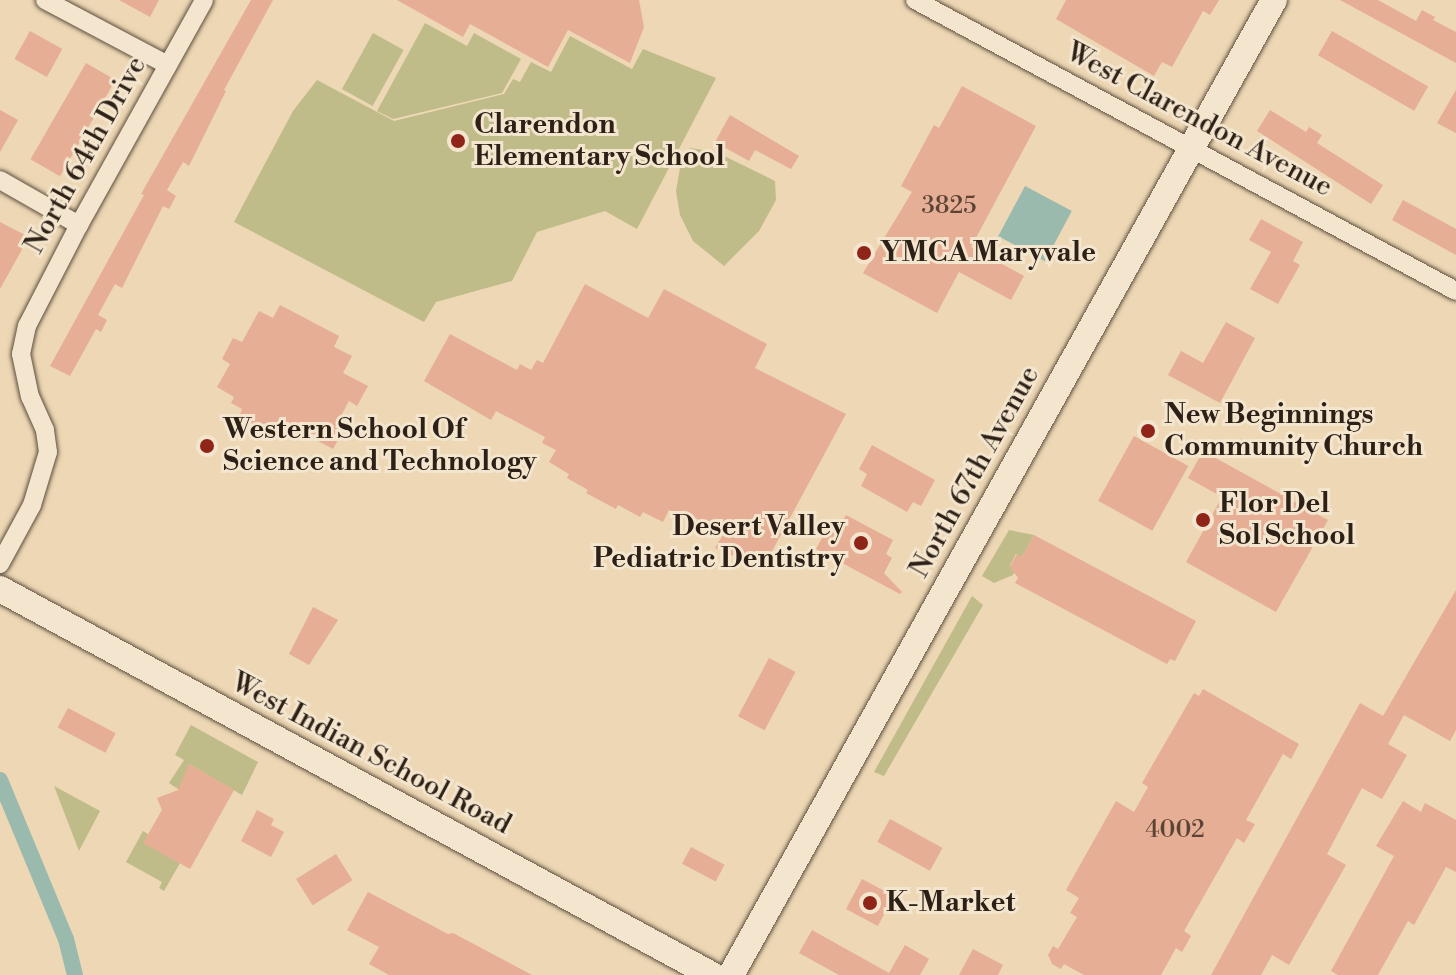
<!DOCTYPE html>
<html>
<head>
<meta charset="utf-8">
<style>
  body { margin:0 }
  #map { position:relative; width:1456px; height:975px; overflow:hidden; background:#edd7b4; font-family:"Libre Bodoni",serif }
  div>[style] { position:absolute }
  .green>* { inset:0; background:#bfbc89; transform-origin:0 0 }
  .water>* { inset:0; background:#99baac; transform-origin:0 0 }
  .canal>* { height:16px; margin:-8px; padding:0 8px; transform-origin:8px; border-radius:8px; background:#99baac }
  .building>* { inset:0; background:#e6ae94; transform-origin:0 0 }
  .roads { filter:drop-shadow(0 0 2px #5d4e3e) drop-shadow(0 0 2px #5d4e3e) }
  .street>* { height:18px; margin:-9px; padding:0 9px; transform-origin:9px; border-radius:9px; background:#f3e5ce }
  .secondary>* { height:26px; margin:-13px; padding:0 13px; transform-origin:13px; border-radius:13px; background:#f3e5ce }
  .dots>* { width:22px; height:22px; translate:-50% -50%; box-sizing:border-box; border:4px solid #f3e5ce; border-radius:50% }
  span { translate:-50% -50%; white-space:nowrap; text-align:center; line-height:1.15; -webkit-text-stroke:6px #f3e5ce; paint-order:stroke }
  .number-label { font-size:24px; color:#5b4436 }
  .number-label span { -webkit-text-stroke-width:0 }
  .street-label { font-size:28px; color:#2d2117 }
  .poi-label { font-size:28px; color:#2d2117; font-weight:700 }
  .left { translate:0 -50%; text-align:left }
  .right { translate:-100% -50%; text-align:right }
</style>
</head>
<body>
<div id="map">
  <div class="green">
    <i style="clip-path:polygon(425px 23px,467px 46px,474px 33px,521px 59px,502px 93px,393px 119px,377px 111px)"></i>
    <i style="left:373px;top:33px;width:35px;height:64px;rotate:29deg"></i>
    <i style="clip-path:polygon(570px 36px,632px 69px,643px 49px,716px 78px,637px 229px,605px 211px,537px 232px,512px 281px,436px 302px,424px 322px,234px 222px,293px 111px,317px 80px,394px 121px,504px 94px,513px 79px,520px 82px,531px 62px,551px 72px)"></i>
    <i style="clip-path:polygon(690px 148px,716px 152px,775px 181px,776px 200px,759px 231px,724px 266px,693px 241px,680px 215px,676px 191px,680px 168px)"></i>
    <i style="clip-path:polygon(1009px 530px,1034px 535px,1022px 557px,1016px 554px,1010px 566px,1015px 570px,1013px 575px,994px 583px,982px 576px)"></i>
    <i style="clip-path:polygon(972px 596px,983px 605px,884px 776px,874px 772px)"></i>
    <i style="clip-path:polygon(191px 725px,258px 762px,242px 795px,189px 764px,184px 793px,169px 783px,184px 760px,175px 755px)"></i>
    <i style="clip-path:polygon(54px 786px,100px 811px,79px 851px)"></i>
    <i style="clip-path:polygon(143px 831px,148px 834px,144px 843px,180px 863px,164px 891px,159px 888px,162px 882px,126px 862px)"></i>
  </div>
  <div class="water">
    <i style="left:1025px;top:186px;width:53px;height:57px;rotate:28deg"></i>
  </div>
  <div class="canal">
    <i style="left:0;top:780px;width:172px;rotate:67.5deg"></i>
    <i style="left:66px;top:939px;width:37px;rotate:76deg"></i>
  </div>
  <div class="building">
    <i style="clip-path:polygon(119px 0,159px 0,150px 17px)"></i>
    <i style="clip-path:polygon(251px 0,273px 0,224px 90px,226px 91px,189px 166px,183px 162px,167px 190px,176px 196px,169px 209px,163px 206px,122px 288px,115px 284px,98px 315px,107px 320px,101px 332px,96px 329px,70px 376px,50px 366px,144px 195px,141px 194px)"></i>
    <i style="clip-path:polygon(397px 0,639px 0,644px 27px,630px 63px,568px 30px,548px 67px,470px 24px,463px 37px)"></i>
    <i style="clip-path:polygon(1066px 0,1219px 0,1210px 15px,1203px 11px,1172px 67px,1162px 62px,1154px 76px,1056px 19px)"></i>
    <i style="clip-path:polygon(1340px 0,1378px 0,1416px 21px,1422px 10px,1435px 17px,1433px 20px,1456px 32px,1456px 63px)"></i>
    <i style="left:30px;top:31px;width:37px;height:32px;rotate:29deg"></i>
    <i style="left:1332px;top:31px;width:111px;height:28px;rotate:30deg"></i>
    <i style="left:86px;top:63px;width:34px;height:111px;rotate:30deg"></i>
    <i style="clip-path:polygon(962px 86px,1036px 126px,971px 247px,1024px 276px,1011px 300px,959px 272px,937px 313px,863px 273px,912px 192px,901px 186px,934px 125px,939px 128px)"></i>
    <i style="clip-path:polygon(1456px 90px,1456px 133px,1437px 123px)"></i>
    <i style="clip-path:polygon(0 110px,18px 120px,0 152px)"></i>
    <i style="clip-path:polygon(1270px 110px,1306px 132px,1309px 127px,1322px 135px,1317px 143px,1383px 185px,1371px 204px,1257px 131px)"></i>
    <i style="clip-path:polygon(730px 115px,799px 156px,791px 169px,755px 150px,749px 161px,715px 142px)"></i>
    <i style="clip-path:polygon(1403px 200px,1456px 229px,1456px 255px,1392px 220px)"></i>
    <i style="clip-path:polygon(1261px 219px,1303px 242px,1293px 261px,1300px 265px,1278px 304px,1250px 289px,1271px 252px,1249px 240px)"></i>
    <i style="clip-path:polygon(0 222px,29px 237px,0 289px)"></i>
    <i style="clip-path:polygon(585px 284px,648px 318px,664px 289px,767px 344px,755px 368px,846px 414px,763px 568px,715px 548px,724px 533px,684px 512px,682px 517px,669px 510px,663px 522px,643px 512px,640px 517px,618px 505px,616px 509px,586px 493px,588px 490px,567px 478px,569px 474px,549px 462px,556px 450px,542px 443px,545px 437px,496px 411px,491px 420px,424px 381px,450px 334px,517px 370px,520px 364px,531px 370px,537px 360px,543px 363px)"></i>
    <i style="clip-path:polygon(280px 305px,339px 336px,334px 347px,352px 356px,343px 373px,368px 386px,357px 406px,349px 401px,335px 427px,343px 431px,333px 449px,281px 421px,274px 435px,239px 417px,242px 409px,231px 403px,234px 397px,217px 387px,230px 364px,222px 359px,233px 338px,242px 342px,259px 311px,273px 318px)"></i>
    <i style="clip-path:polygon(1226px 322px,1255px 338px,1220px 403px,1168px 375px,1181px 351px,1203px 363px)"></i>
    <i style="left:1134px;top:436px;width:62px;height:74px;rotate:29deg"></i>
    <i style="clip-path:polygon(872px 445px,935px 480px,921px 506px,913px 502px,907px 512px,861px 486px,867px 474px,859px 469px)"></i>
    <i style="clip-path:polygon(1203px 451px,1328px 520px,1276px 612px,1186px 562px,1222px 497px,1188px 478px)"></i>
    <i style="clip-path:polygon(846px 515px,893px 540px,886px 554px,892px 558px,884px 573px,902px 592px,900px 594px,816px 549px,830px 523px,839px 527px)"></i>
    <i style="clip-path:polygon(1034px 535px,1196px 621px,1175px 661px,1170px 659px,1167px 664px,1015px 583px,1018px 578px,1010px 567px,1017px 554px,1022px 557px)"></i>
    <i style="clip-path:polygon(1456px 590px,1456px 730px,1450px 741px,1404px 715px,1388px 744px,1407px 755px,1382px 799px,1362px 788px,1327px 854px,1346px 865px,1289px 965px,1272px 955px,1261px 975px,1211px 975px,1360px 703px,1383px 716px)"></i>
    <i style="clip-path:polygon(313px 607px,338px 620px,309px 665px,289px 654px)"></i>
    <i style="left:769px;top:658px;width:30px;height:66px;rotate:28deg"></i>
    <i style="clip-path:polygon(1203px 689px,1299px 744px,1291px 759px,1283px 754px,1246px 820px,1255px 824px,1244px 843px,1237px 838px,1184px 931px,1191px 936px,1182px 952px,1176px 948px,1161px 975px,1084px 975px,1064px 964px,1061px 969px,1052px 964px,1048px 955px,1053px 946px,1058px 949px,1077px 917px,1070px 913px,1079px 898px,1066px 890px,1116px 801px,1134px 812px,1148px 787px,1142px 783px,1194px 693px,1199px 696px)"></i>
    <i style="left:68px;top:708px;width:54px;height:22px;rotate:28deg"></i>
    <i style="clip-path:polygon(189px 764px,234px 790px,190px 869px,143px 843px,162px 810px,157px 798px,178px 790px)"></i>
    <i style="clip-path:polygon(1403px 801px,1421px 812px,1425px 803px,1456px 820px,1456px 872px,1446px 867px,1414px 925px,1408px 921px,1378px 975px,1338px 975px,1331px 971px,1394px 856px,1376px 846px)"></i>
    <i style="clip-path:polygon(257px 810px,274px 819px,271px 825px,284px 832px,271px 857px,241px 841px)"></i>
    <i style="left:890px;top:819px;width:60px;height:26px;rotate:29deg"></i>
    <i style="left:691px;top:847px;width:38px;height:19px;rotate:28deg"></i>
    <i style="left:336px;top:854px;width:31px;height:47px;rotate:58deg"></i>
    <i style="left:862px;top:879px;width:36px;height:34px;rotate:28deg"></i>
    <i style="clip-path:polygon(368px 892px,448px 934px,453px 933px,532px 975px,389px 975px,369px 964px,379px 947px,347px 930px)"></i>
    <i style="clip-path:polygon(812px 930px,889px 973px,905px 945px,929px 959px,920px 975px,839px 975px,799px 953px)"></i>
    <i style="clip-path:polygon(973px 949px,1003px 965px,998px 975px,959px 975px)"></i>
  </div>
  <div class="roads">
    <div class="street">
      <i style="left:45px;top:0;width:139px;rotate:27.9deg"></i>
      <i style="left:915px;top:0;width:614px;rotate:28.28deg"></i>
      <i style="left:0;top:180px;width:91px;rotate:29.7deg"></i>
      <i style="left:0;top:564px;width:67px;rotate:-61.5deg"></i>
      <i style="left:32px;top:505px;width:55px;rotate:-73.2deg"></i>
      <i style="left:48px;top:452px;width:22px;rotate:-98deg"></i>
      <i style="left:45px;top:430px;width:36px;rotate:-114deg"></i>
      <i style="left:30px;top:397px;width:44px;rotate:-101.8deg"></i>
      <i style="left:21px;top:354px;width:29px;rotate:-78deg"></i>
      <i style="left:27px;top:326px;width:114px;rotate:-62.8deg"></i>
      <i style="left:79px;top:225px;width:257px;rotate:-60.9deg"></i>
    </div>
    <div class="secondary">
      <i style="left:0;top:589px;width:810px;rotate:28.46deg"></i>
      <i style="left:731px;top:975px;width:1116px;rotate:-60.89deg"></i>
    </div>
  </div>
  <div class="dots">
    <i style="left:458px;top:141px;background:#8f2418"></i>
    <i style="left:864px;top:253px;background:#8f2418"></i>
    <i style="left:1148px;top:431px;background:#8f2418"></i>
    <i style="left:207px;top:446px;background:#8f2418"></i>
    <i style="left:1203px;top:520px;background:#8f2418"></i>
    <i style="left:861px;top:543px;background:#8f2418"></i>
    <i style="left:870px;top:903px;background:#8f2418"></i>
  </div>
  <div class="number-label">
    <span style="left:949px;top:207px">3825</span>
    <span style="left:1175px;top:831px">4002</span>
  </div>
  <div class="street-label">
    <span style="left:1199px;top:120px;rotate:28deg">West Clarendon Avenue</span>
    <span style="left:86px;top:155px;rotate:-61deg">North 64th Drive</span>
    <span style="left:975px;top:472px;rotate:-61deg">North 67th Avenue</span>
    <span style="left:371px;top:754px;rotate:28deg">West Indian School Road</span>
  </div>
  <div class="poi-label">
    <span class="left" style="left:474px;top:141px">Clarendon<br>Elementary School</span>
    <span class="left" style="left:880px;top:253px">YMCA Maryvale</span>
    <span class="left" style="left:1164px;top:431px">New Beginnings<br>Community Church</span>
    <span class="left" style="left:223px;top:446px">Western School Of<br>Science and Technology</span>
    <span class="left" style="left:1219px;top:520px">Flor Del<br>Sol School</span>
    <span class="right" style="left:845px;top:543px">Desert Valley<br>Pediatric Dentistry</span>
    <span class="left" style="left:886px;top:903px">K-Market</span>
  </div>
</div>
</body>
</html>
